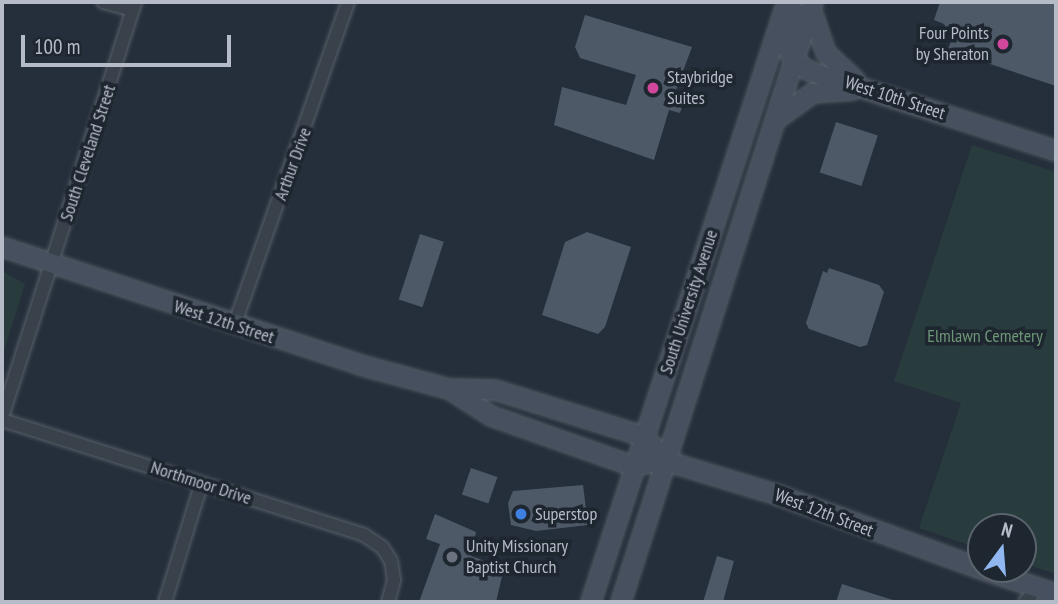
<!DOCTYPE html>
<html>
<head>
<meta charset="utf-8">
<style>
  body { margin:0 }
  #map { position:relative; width:1058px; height:604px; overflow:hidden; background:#252f3b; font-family:"PT Sans Narrow",sans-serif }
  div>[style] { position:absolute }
  .green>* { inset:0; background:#283c3d }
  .building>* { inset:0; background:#4e5967; transform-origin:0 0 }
  .roads { filter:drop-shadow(0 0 2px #575f69) drop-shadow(0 0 2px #575f69) }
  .street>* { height:12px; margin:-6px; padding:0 6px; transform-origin:6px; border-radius:6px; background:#39414b }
  .secondary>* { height:18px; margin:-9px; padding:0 9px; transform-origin:9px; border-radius:9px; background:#47505e }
  .dots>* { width:19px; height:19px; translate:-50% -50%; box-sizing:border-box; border:4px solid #1e2630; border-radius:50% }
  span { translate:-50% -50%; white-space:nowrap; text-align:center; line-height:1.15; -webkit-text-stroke:7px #1e2630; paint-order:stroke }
  .poi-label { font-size:18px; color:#b5bcc7 }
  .right { translate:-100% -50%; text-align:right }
  .left { translate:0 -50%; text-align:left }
  .street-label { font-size:18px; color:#b5bcc7 }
  .park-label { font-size:18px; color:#6d9676 }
  .frame { position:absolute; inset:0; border:4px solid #b5bcc7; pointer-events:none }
  .north { position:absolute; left:967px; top:513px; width:70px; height:70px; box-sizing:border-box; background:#1e2630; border:2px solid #5a626c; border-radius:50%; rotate:16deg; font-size:19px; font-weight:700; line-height:28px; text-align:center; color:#b5bcc7 }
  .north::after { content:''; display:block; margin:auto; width:24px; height:32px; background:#90b7f0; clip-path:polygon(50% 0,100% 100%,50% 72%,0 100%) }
  .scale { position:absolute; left:21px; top:35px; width:210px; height:32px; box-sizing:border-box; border:4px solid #b5bcc7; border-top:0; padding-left:9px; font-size:21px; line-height:24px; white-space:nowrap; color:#b5bcc7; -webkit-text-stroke:5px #1e2630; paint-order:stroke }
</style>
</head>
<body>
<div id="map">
  <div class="green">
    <i style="clip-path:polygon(972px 145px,1056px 172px,1056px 574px,1023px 563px,1023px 527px,981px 527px,981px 549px,919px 528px,961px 403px,894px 381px)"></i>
    <i style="clip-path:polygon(2px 271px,25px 284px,2px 357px)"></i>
  </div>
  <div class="building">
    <i style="clip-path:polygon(940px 2px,1056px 2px,1056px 86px,948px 50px,952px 38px,944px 24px,934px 20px)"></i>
    <i style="clip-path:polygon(585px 15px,692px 47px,673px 98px,684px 101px,680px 113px,669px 110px,654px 160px,554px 125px,562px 87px,626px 105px,636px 75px,580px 58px,575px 47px)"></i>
    <i style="left:836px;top:122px;width:44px;height:53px;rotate:18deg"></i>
    <i style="clip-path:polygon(587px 232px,631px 247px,605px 327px,598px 334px,542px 315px,565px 242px)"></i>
    <i style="left:420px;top:234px;width:25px;height:69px;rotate:18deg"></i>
    <i style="clip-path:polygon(829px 268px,879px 285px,884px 292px,867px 345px,860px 347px,809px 329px,806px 323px,823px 271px,827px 273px)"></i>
    <i style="left:471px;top:468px;width:28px;height:28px;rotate:19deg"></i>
    <i style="clip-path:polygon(583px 485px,588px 525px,536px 531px,511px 525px,508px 503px,513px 491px)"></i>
    <i style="clip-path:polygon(435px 514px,476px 532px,471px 556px,504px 568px,496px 602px,419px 602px,440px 544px,426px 539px)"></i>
    <i style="clip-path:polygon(717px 556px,734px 561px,723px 602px,703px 602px)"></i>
    <i style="clip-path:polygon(842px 584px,893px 600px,893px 602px,836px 602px)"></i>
  </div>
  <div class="roads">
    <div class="street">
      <i style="left:103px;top:2px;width:30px;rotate:15deg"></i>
      <i style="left:234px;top:326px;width:343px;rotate:-70.6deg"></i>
      <i style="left:2px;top:417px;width:436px;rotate:-72.2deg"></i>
      <i style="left:2px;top:420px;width:380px;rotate:17.6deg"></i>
      <i style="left:364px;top:535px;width:22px;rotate:34deg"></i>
      <i style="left:382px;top:547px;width:17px;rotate:57deg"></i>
      <i style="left:391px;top:561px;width:19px;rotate:81deg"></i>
      <i style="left:394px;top:580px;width:23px;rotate:105deg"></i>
      <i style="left:165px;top:602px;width:122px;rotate:-72.9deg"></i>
      <i style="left:1025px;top:602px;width:19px;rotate:-47deg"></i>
    </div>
    <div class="secondary">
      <i style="left:811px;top:9px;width:46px;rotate:71.2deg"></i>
      <i style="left:826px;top:53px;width:40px;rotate:43deg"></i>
      <i style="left:795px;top:12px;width:39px;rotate:99deg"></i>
      <i style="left:789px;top:51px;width:11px;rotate:63deg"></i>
      <i style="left:794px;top:61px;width:18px;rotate:34deg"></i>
      <i style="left:809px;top:71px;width:260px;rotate:17.9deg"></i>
      <i style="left:777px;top:119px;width:44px;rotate:-35.8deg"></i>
      <i style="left:813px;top:93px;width:39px;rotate:-4deg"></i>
      <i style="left:2px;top:247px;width:377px;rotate:18.2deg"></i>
      <i style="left:360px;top:365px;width:92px;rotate:15.1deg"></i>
      <i style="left:449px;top:389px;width:46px;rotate:1.2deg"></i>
      <i style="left:495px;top:390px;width:128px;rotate:17.3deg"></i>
      <i style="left:617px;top:428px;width:28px;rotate:18deg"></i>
      <i style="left:644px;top:437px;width:32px;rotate:46deg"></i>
      <i style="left:666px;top:460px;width:14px;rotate:21deg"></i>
      <i style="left:679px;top:465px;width:103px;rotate:16.9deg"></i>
      <i style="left:778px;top:495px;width:216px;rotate:20deg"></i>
      <i style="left:449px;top:389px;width:50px;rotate:32.7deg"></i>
      <i style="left:491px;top:416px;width:151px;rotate:19.4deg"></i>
      <i style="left:633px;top:466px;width:34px;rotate:-10deg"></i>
      <i style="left:981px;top:569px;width:79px;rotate:18.4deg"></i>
      <i style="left:591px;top:602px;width:631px;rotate:-71.91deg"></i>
      <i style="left:621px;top:602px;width:630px;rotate:-72.26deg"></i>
    </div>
  </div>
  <div class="dots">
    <i style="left:1003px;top:44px;background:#d1479c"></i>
    <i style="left:653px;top:88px;background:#d1479c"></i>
    <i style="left:521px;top:514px;background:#3f7fe0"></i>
    <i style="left:452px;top:557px;background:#6b7280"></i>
  </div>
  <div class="poi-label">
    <span class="right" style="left:989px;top:44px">Four Points<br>by Sheraton</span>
    <span class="left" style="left:667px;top:88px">Staybridge<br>Suites</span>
    <span class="left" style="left:535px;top:514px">Superstop</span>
    <span class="left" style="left:466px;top:557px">Unity Missionary<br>Baptist Church</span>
  </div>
  <div class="street-label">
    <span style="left:895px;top:98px;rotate:18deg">West 10th Street</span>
    <span style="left:88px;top:153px;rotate:-72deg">South Cleveland Street</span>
    <span style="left:293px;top:164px;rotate:-70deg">Arthur Drive</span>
    <span style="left:689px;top:302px;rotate:-72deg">South University Avenue</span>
    <span style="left:224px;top:322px;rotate:18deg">West 12th Street</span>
    <span style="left:201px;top:483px;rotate:18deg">Northmoor Drive</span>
    <span style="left:824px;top:513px;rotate:21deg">West 12th Street</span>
  </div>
  <div class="park-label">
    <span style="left:985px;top:336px">Elmlawn Cemetery</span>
  </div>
  <div class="frame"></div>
  <div class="north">N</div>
  <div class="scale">100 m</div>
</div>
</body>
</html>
